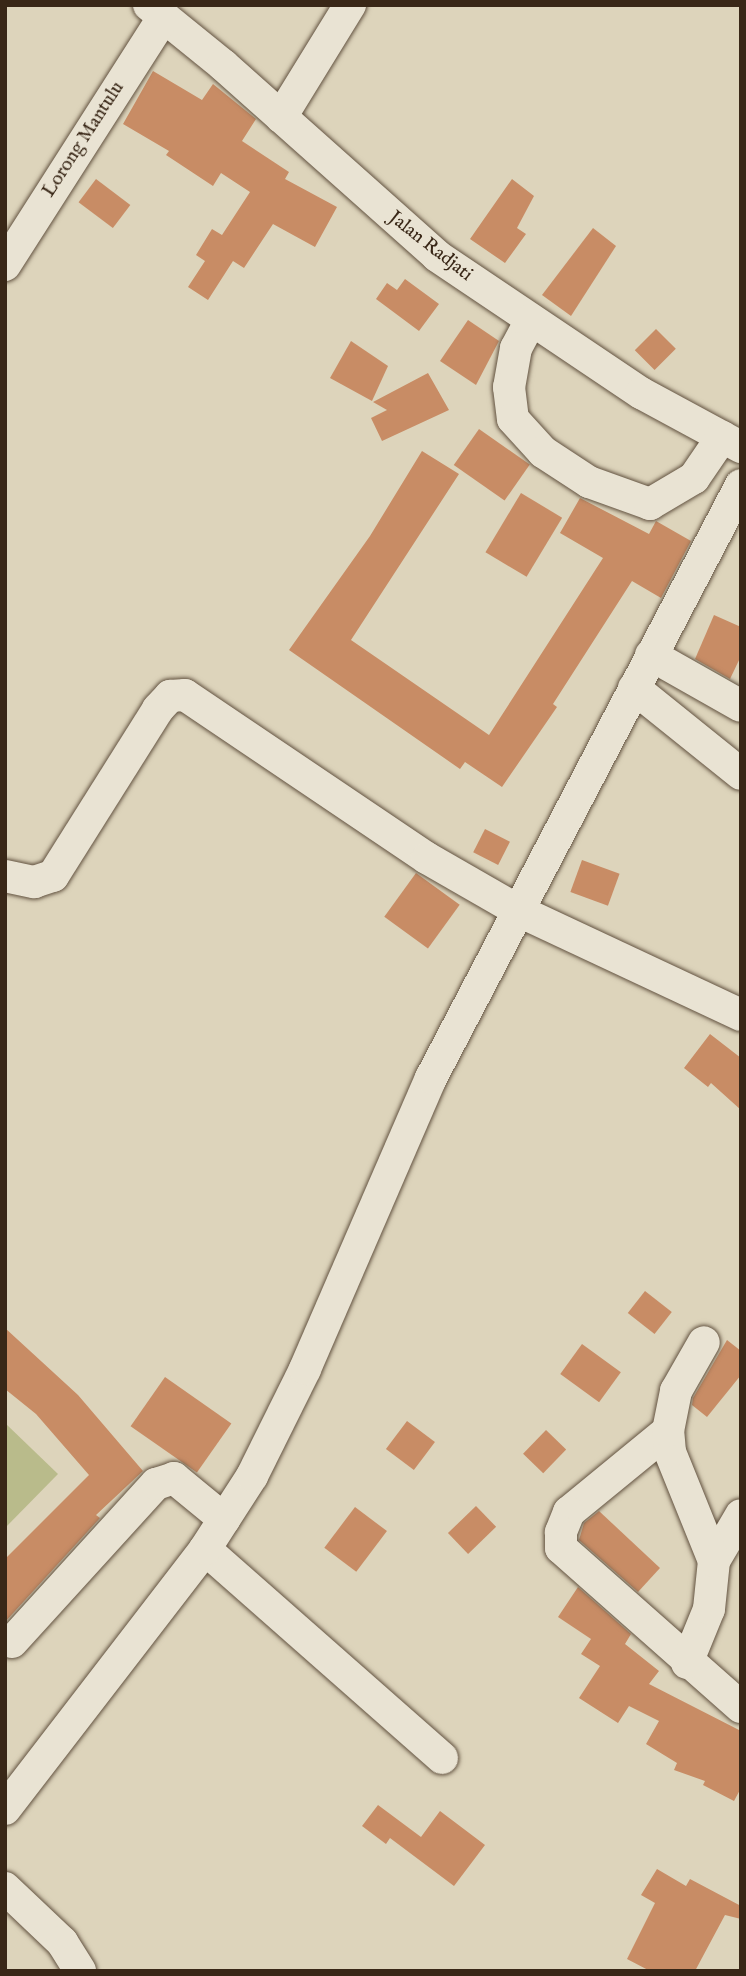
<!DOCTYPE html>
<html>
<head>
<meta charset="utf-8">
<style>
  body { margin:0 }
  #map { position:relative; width:746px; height:1976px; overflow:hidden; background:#ddd4bb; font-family:"IM FELL English",serif }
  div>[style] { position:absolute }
  .green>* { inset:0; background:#b9bb8b }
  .building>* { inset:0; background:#c88c65; transform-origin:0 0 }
  .roads { filter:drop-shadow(0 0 2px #625240) drop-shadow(0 0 2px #625240) }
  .minor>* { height:32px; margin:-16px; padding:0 16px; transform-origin:16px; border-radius:16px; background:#e9e3d3 }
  span { translate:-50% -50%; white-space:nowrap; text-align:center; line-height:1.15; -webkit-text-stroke:5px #e9e3d3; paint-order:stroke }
  .street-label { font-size:19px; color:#392717 }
  .frame { position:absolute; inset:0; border:7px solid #392717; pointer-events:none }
</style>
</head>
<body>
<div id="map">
  <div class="green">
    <i style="clip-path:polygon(5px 1423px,58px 1474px,5px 1528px)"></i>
  </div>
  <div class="building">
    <i style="clip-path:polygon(153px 71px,202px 100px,213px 84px,256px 119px,242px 141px,289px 172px,285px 179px,337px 207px,315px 247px,273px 224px,244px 268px,233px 261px,208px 300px,188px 287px,205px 261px,196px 255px,212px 229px,222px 235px,250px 192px,221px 173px,213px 186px,166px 155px,169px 151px,123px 124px)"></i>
    <i style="left:96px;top:179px;width:43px;height:29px;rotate:37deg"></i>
    <i style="clip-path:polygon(512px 179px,534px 196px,517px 228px,526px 234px,505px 263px,470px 239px)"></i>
    <i style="clip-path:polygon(593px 228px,616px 246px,571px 316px,542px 295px)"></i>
    <i style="clip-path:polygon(405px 279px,439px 304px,419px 331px,376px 299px,387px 283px,397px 290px)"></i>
    <i style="clip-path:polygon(468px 320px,499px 341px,476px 385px,440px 361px)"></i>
    <i style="left:656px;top:329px;width:28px;height:30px;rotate:45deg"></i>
    <i style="clip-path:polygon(351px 341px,388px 366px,372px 401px,330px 378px)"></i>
    <i style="clip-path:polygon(428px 373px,449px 410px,382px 441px,371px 418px,387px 410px,373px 402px)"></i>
    <i style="left:479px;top:429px;width:62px;height:44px;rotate:35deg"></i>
    <i style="clip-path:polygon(422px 451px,459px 474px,351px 640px,489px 735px,603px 558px,560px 533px,580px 498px,649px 534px,656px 521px,691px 541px,661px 598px,632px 581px,553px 704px,557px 707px,502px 787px,465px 762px,460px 769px,289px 650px,370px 536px)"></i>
    <i style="left:521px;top:493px;width:48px;height:69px;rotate:31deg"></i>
    <i style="clip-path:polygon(714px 615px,741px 627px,741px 656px,730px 679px,695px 659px)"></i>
    <i style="left:485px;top:829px;width:28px;height:26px;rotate:27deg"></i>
    <i style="left:582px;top:860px;width:40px;height:34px;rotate:20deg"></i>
    <i style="left:416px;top:873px;width:54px;height:54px;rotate:36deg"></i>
    <i style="clip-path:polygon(710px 1034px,741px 1058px,741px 1110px,711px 1083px,708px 1087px,684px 1068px)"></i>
    <i style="left:645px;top:1291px;width:34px;height:28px;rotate:38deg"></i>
    <i style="clip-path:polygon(5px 1328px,78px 1395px,143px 1471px,96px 1515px,100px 1518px,5px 1622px,5px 1559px,89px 1475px,36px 1414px,5px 1389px)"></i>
    <i style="clip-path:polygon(727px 1340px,741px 1351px,741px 1375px,707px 1417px,692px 1405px,693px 1398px)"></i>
    <i style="left:582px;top:1344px;width:48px;height:37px;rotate:36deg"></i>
    <i style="left:165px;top:1377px;width:81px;height:60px;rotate:35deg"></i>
    <i style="left:407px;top:1421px;width:35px;height:35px;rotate:37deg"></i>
    <i style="left:546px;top:1430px;width:28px;height:33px;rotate:44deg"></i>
    <i style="left:476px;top:1506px;width:29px;height:39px;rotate:46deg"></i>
    <i style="left:355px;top:1507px;width:40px;height:51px;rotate:37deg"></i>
    <i style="clip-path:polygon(599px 1511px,660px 1568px,638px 1592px,579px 1540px,584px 1523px)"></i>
    <i style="clip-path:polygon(578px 1587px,631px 1634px,625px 1644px,659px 1671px,649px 1684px,741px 1731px,741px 1788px,734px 1801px,703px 1785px,705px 1781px,674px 1770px,677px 1763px,646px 1744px,659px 1721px,629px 1706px,618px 1723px,579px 1698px,600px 1666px,581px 1654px,591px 1639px,558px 1617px)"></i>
    <i style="clip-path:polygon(378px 1805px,421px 1837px,440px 1811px,485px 1845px,454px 1886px,390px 1838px,386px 1844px,362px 1826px)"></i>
    <i style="clip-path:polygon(657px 1869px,686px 1886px,690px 1879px,741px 1906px,741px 1919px,725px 1915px,695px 1971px,650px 1971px,627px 1959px,655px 1903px,641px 1895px)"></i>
  </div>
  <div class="roads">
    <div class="minor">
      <i style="left:149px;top:5px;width:95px;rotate:39deg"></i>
      <i style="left:223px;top:65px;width:287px;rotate:41.7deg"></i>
      <i style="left:437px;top:256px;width:246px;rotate:33.9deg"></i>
      <i style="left:641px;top:393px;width:114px;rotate:28.4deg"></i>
      <i style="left:281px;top:117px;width:132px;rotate:-58.4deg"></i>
      <i style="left:5px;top:265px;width:295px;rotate:-57.4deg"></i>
      <i style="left:531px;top:320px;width:32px;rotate:118deg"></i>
      <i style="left:516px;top:348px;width:40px;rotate:100deg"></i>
      <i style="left:509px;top:387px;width:32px;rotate:83deg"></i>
      <i style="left:513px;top:419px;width:45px;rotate:47.7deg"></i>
      <i style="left:543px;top:452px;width:55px;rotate:33.1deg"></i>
      <i style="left:589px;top:482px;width:65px;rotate:19.8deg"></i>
      <i style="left:650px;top:504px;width:51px;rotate:-30.6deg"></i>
      <i style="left:694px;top:478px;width:50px;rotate:-55.7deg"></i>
      <i style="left:651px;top:655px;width:103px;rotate:29.5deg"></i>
      <i style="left:634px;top:688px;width:137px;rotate:38.8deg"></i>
      <i style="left:5px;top:876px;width:30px;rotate:12deg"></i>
      <i style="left:34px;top:882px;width:20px;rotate:-18deg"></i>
      <i style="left:53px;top:876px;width:197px;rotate:-57.8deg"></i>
      <i style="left:158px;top:709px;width:18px;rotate:-47deg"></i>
      <i style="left:170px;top:696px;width:15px;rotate:-4deg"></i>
      <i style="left:185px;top:695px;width:292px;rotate:34deg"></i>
      <i style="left:427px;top:858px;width:106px;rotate:29.9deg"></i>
      <i style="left:519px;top:911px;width:245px;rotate:25.1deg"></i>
      <i style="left:668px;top:1431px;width:128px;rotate:140.7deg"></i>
      <i style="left:569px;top:1512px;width:22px;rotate:112deg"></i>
      <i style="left:561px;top:1532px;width:16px;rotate:90deg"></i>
      <i style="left:561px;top:1548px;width:240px;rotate:41.5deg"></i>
      <i style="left:205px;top:1549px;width:316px;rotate:41.4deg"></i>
      <i style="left:714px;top:1561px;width:53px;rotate:-59.6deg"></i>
      <i style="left:12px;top:1642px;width:214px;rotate:-47.7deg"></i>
      <i style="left:156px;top:1484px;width:19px;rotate:-18deg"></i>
      <i style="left:174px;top:1478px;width:65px;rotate:39.4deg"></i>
      <i style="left:687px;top:1663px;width:58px;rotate:-67.8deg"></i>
      <i style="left:709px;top:1609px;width:48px;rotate:-84.1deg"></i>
      <i style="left:714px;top:1561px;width:118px;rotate:-112deg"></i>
      <i style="left:670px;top:1452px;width:21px;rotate:-95deg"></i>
      <i style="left:668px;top:1431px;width:41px;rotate:-78.7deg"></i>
      <i style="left:676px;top:1391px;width:56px;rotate:-60.3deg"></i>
      <i style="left:5px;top:1809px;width:328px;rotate:-52.4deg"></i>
      <i style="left:205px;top:1549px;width:87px;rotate:-57.2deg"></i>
      <i style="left:252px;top:1476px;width:119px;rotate:-63.6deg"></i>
      <i style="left:305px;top:1369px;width:317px;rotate:-66.6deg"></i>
      <i style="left:431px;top:1078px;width:669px;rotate:-62.4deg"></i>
      <i style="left:5px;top:1888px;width:79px;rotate:43.5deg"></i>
      <i style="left:62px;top:1942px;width:34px;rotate:58deg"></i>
    </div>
  </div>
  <div class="street-label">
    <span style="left:84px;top:140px;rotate:-57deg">Lorong Mantulu</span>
    <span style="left:430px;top:247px;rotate:38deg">Jalan Radjati</span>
  </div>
  <div class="frame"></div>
</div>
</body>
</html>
